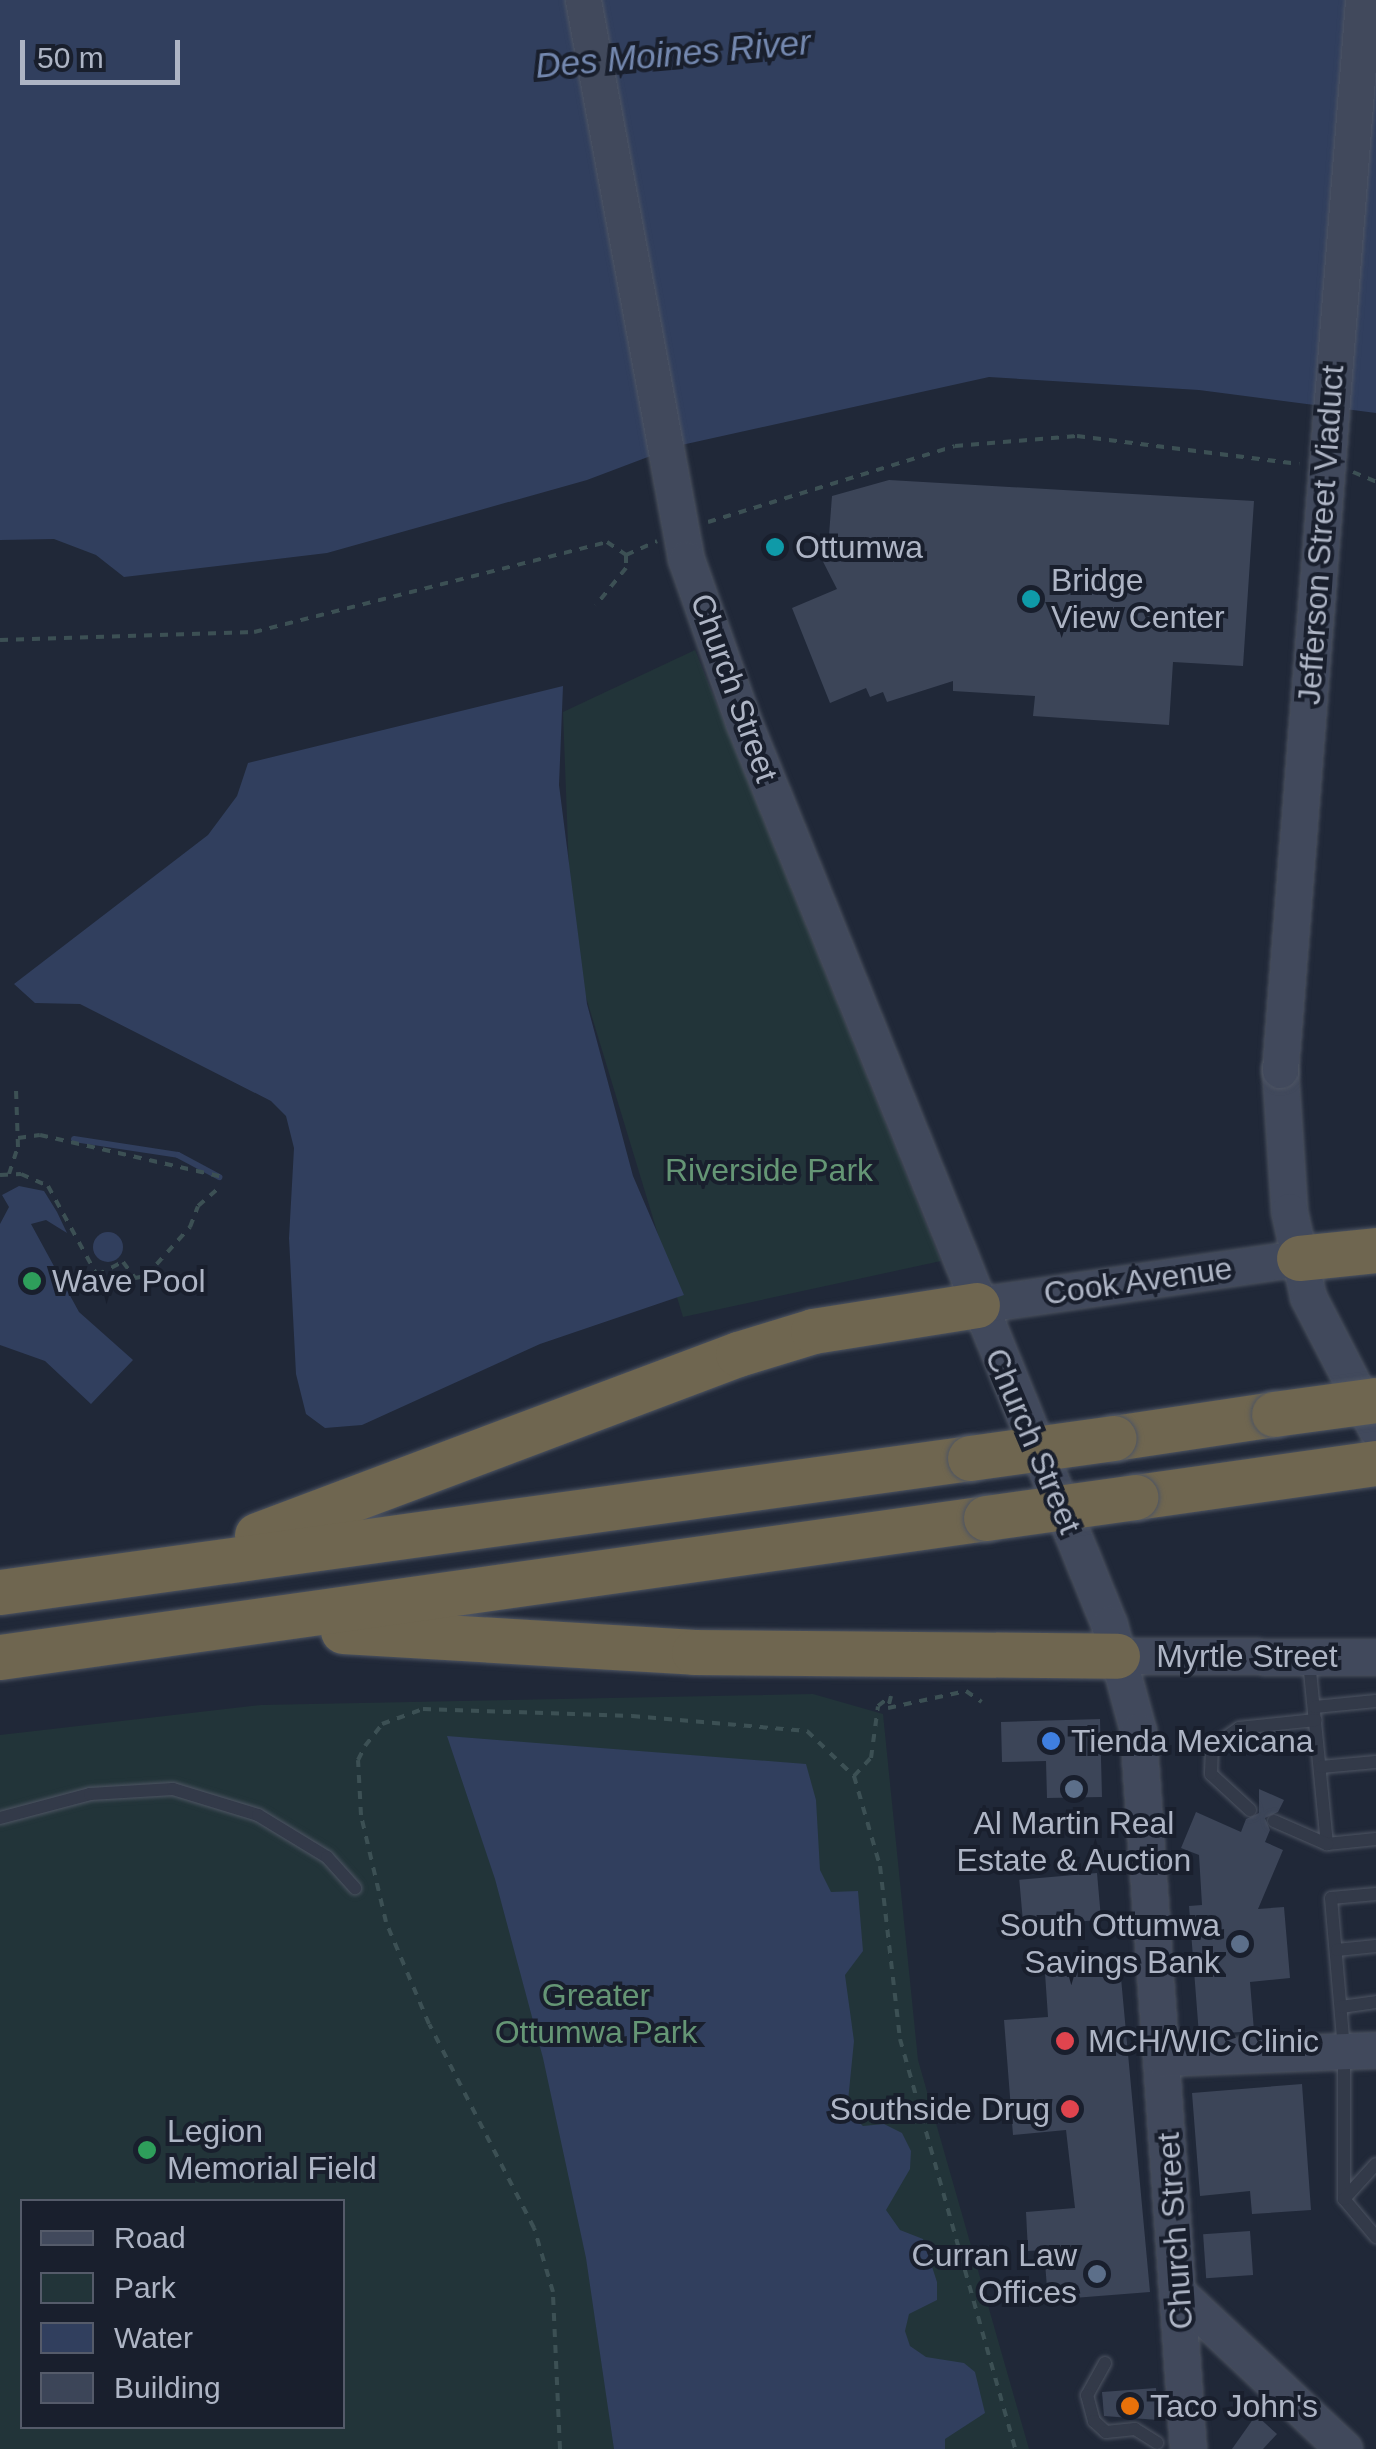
<!DOCTYPE html>
<html>
<head>
<meta charset="utf-8">
<style>
  body { margin:0 }
  #map { position:relative; width:1376px; height:2449px; overflow:hidden; background:#202838; font-family:Helvetica,sans-serif }
  div>[style] { position:absolute }
  .green>* { inset:0; background:#223439 }
  .water>* { inset:0; background:#313f5e }
  .round { border-radius:50% }
  .stream>* { height:6px; margin:-3px; padding:0 3px; transform-origin:3px; border-radius:3px; background:#313f5e }
  .building>* { inset:0; background:#3c4558; transform-origin:0 0 }
  .path>* { height:4px; margin-top:-2px; transform-origin:0; background:repeating-linear-gradient(90deg,#3c5054 0 8px,transparent 0 16px) }
  .roads { filter:drop-shadow(0 0 2px #4e5563) drop-shadow(0 0 2px #4e5563) }
  .lane>* { height:12px; margin:-6px; padding:0 6px; transform-origin:6px; border-radius:6px; background:#333a49 }
  .secondary>* { height:35px; margin:-17.5px; padding:0 17.5px; transform-origin:17.5px; border-radius:17.5px; background:#41495c }
  .highway>* { height:45px; margin:-22.5px; padding:0 22.5px; transform-origin:22.5px; border-radius:22.5px; background:#6f6650 }
  .bridges { filter:drop-shadow(0 0 2px #4e5563) drop-shadow(0 0 2px #4e5563) }
  .secondary-bridge>* { height:35px; margin:-17.5px; padding:0 17.5px; transform-origin:17.5px; border-radius:17.5px; background:#41495c }
  .highway-bridge>* { height:45px; margin:-22.5px; padding:0 22.5px; transform-origin:22.5px; border-radius:22.5px; background:#6f6650 }
  .dots>* { width:28px; height:28px; translate:-50% -50%; box-sizing:border-box; border:5px solid #191f2d; border-radius:50% }
  span { translate:-50% -50%; white-space:nowrap; text-align:center; line-height:1.15; -webkit-text-stroke:8px #191f2d; paint-order:stroke }
  .street-label { font-size:32px; color:#aeb5c5 }
  .poi-label { font-size:32px; color:#aeb5c5 }
  .left { translate:0 -50%; text-align:left }
  .right { translate:-100% -50%; text-align:right }
  .park-label { font-size:32px; color:#659675 }
  .water-label { font-size:35px; color:#7488af; font-style:italic }
  .legend { position:absolute; left:20px; top:2199px; width:325px; height:230px; box-sizing:border-box; background:#191f2d; border:2px solid #555b6a; margin:0; padding:12px 18px; list-style:none; font-size:30px; color:#aeb5c5 }
  .legend li { display:flex; align-items:center; gap:20px; height:50px }
  .legend b { width:50px; border:2px solid #555b6a }
  .scale { position:absolute; left:20px; top:40px; width:160px; height:45px; box-sizing:border-box; border:5px solid #aeb5c5; border-top:0; padding-left:12px; font-size:30px; line-height:35px; white-space:nowrap; color:#aeb5c5; -webkit-text-stroke:8px #191f2d; paint-order:stroke }
</style>
</head>
<body>
<div id="map">
  <div class="green">
    <i style="clip-path:polygon(695px 650px,941px 1261px,683px 1317px,572px 951px,563px 712px)"></i>
    <i style="clip-path:polygon(evenodd,813px 1694px,883px 1714px,918px 2060px,1029px 2449px,0 2449px,0 1735px,261px 1705px,813px 1694px,22px 2202px,342px 2202px,342px 2426px,22px 2426px,22px 2202px)"></i>
  </div>
  <div class="water">
    <i style="clip-path:polygon(0 0,1376px 0,1376px 413px,1199px 390px,989px 377px,677px 446px,587px 480px,327px 553px,124px 577px,96px 555px,54px 539px,0 540px)"></i>
    <i style="clip-path:polygon(563px 686px,559px 785px,587px 1004px,633px 1176px,684px 1295px,540px 1344px,362px 1425px,325px 1428px,306px 1414px,296px 1374px,289px 1238px,294px 1148px,286px 1116px,271px 1101px,80px 1004px,35px 1003px,14px 984px,208px 835px,237px 796px,248px 763px)"></i>
    <i style="clip-path:polygon(19px 1186px,44px 1191px,57px 1212px,67px 1233px,46px 1220px,31px 1224px,79px 1312px,133px 1360px,91px 1404px,45px 1361px,0 1345px,0 1224px,9px 1207px,2px 1195px)"></i>
    <i class="round" style="left:93px;top:1232px;width:30px;height:30px"></i>
    <i style="clip-path:polygon(447px 1736px,806px 1764px,816px 1800px,820px 1870px,831px 1892px,858px 1891px,863px 1951px,845px 1975px,854px 2041px,847px 2111px,863px 2126px,884px 2124px,902px 2133px,911px 2151px,910px 2169px,886px 2210px,900px 2230px,923px 2239px,937px 2282px,937px 2300px,909px 2314px,905px 2331px,910px 2346px,926px 2357px,964px 2363px,975px 2372px,985px 2413px,945px 2439px,945px 2449px,614px 2449px,586px 2258px,543px 2058px,495px 1879px)"></i>
  </div>
  <div class="stream">
    <i style="left:74px;top:1139px;width:105px;rotate:8.7deg"></i>
    <i style="left:178px;top:1155px;width:47px;rotate:28.2deg"></i>
  </div>
  <div class="building">
    <i style="clip-path:polygon(889px 480px,1254px 501px,1243px 666px,1173px 662px,1169px 725px,1033px 716px,1035px 696px,953px 691px,953px 681px,887px 702px,883px 692px,870px 697px,866px 688px,830px 703px,792px 608px,837px 589px,815px 546px,829px 535px,832px 496px)"></i>
    <i style="clip-path:polygon(1100px 1719px,1102px 1797px,1047px 1798px,1046px 1761px,1002px 1762px,1001px 1722px)"></i>
    <i style="clip-path:polygon(1259px 1789px,1284px 1800px,1278px 1812px,1265px 1818px,1270px 1830px,1265px 1842px,1283px 1850px,1258px 1909px,1284px 1907px,1290px 1978px,1250px 1982px,1254px 2031px,1199px 2035px,1189px 1906px,1202px 1905px,1199px 1855px,1181px 1848px,1196px 1812px,1241px 1832px,1246px 1819px,1259px 1813px)"></i>
    <i style="left:1097px;top:1873px;width:47px;height:78px;rotate:85deg"></i>
    <i style="clip-path:polygon(1120px 1967px,1150px 2292px,1048px 2300px,1044px 2250px,1028px 2251px,1026px 2212px,1075px 2208px,1066px 2130px,1013px 2135px,1004px 2020px,1048px 2017px,1045px 1973px)"></i>
    <i style="clip-path:polygon(1302px 2084px,1311px 2210px,1252px 2214px,1250px 2191px,1200px 2196px,1192px 2093px)"></i>
    <i style="left:1250px;top:2231px;width:44px;height:47px;rotate:86deg"></i>
    <i style="clip-path:polygon(1156px 2388px,1158px 2420px,1104px 2416px,1102px 2392px)"></i>
    <i style="clip-path:polygon(1256px 2415px,1277px 2434px,1263px 2449px,1232px 2449px)"></i>
  </div>
  <div class="path">
    <i style="left:1353px;top:472px;width:25px;rotate:23deg"></i>
    <i style="left:708px;top:522px;width:258px;rotate:-17.1deg"></i>
    <i style="left:955px;top:446px;width:122px;rotate:-4.7deg"></i>
    <i style="left:1077px;top:436px;width:224px;rotate:7.2deg"></i>
    <i style="left:626px;top:555px;width:34px;rotate:-24deg"></i>
    <i style="left:0;top:640px;width:254px;rotate:-1.8deg"></i>
    <i style="left:254px;top:632px;width:364px;rotate:-14.3deg"></i>
    <i style="left:607px;top:542px;width:23px;rotate:34deg"></i>
    <i style="left:626px;top:555px;width:13px;rotate:90deg"></i>
    <i style="left:626px;top:568px;width:48px;rotate:129deg"></i>
    <i style="left:18px;top:1138px;width:22px;rotate:-8deg"></i>
    <i style="left:40px;top:1135px;width:189px;rotate:12.9deg"></i>
    <i style="left:9px;top:1174px;width:28px;rotate:-72deg"></i>
    <i style="left:18px;top:1147px;width:56px;rotate:-92deg"></i>
    <i style="left:0;top:1175px;width:21px;rotate:-3deg"></i>
    <i style="left:21px;top:1174px;width:30px;rotate:24deg"></i>
    <i style="left:48px;top:1186px;width:102px;rotate:61.2deg"></i>
    <i style="left:97px;top:1275px;width:29px;rotate:-27deg"></i>
    <i style="left:123px;top:1262px;width:20px;rotate:53deg"></i>
    <i style="left:135px;top:1278px;width:11px;rotate:-10deg"></i>
    <i style="left:146px;top:1276px;width:66px;rotate:-48.1deg"></i>
    <i style="left:190px;top:1227px;width:22px;rotate:-69deg"></i>
    <i style="left:198px;top:1206px;width:29px;rotate:-41deg"></i>
    <i style="left:854px;top:1776px;width:25px;rotate:-47deg"></i>
    <i style="left:871px;top:1758px;width:52px;rotate:-82.3deg"></i>
    <i style="left:878px;top:1706px;width:16px;rotate:-38deg"></i>
    <i style="left:891px;top:1696px;width:12px;rotate:104deg"></i>
    <i style="left:888px;top:1708px;width:80px;rotate:-12.3deg"></i>
    <i style="left:966px;top:1691px;width:19px;rotate:35deg"></i>
    <i style="left:560px;top:2449px;width:157px;rotate:-92.6deg"></i>
    <i style="left:553px;top:2292px;width:67px;rotate:-106.5deg"></i>
    <i style="left:534px;top:2228px;width:229px;rotate:-117.2deg"></i>
    <i style="left:429px;top:2024px;width:111px;rotate:-112.9deg"></i>
    <i style="left:386px;top:1922px;width:110px;rotate:-103.2deg"></i>
    <i style="left:361px;top:1815px;width:55px;rotate:-93.1deg"></i>
    <i style="left:358px;top:1760px;width:16px;rotate:-63deg"></i>
    <i style="left:365px;top:1746px;width:28px;rotate:-52deg"></i>
    <i style="left:382px;top:1724px;width:44px;rotate:-20.1deg"></i>
    <i style="left:423px;top:1709px;width:209px;rotate:1.9deg"></i>
    <i style="left:632px;top:1716px;width:176px;rotate:4.9deg"></i>
    <i style="left:807px;top:1731px;width:65px;rotate:43.8deg"></i>
    <i style="left:854px;top:1776px;width:94px;rotate:73.9deg"></i>
    <i style="left:880px;top:1866px;width:174px;rotate:83.4deg"></i>
    <i style="left:900px;top:2039px;width:426px;rotate:74.3deg"></i>
  </div>
  <div class="roads">
    <div class="lane">
      <i style="left:1309px;top:1661px;width:184px;rotate:84.4deg"></i>
      <i style="left:1327px;top:1844px;width:49px;rotate:-5.8deg"></i>
      <i style="left:1315px;top:1707px;width:61px;rotate:-5.6deg"></i>
      <i style="left:1321px;top:1767px;width:55px;rotate:-5.2deg"></i>
      <i style="left:1250px;top:1810px;width:53px;rotate:-137.3deg"></i>
      <i style="left:1211px;top:1774px;width:27px;rotate:-88deg"></i>
      <i style="left:1212px;top:1747px;width:33px;rotate:-35deg"></i>
      <i style="left:1239px;top:1728px;width:77px;rotate:-5.9deg"></i>
      <i style="left:0;top:1818px;width:93px;rotate:-14.9deg"></i>
      <i style="left:90px;top:1794px;width:83px;rotate:-3.4deg"></i>
      <i style="left:173px;top:1789px;width:89px;rotate:17deg"></i>
      <i style="left:258px;top:1815px;width:81px;rotate:31.3deg"></i>
      <i style="left:327px;top:1857px;width:42px;rotate:47.9deg"></i>
      <i style="left:1274px;top:1821px;width:58px;rotate:23.5deg"></i>
      <i style="left:1376px;top:1894px;width:45px;rotate:174.9deg"></i>
      <i style="left:1331px;top:1898px;width:154px;rotate:85.1deg"></i>
      <i style="left:1344px;top:2051px;width:148px;rotate:90deg"></i>
      <i style="left:1344px;top:2199px;width:50px;rotate:49.9deg"></i>
      <i style="left:1337px;top:1950px;width:39px;rotate:-6deg"></i>
      <i style="left:1341px;top:2007px;width:35px;rotate:-8deg"></i>
      <i style="left:1344px;top:2199px;width:47px;rotate:-47.6deg"></i>
      <i style="left:1105px;top:2363px;width:37px;rotate:119deg"></i>
      <i style="left:1087px;top:2395px;width:27px;rotate:75deg"></i>
      <i style="left:1094px;top:2421px;width:16px;rotate:43deg"></i>
      <i style="left:1106px;top:2432px;width:29px;rotate:-6deg"></i>
      <i style="left:1135px;top:2429px;width:26px;rotate:32deg"></i>
    </div>
    <div class="secondary">
      <i style="left:583px;top:0;width:568px;rotate:79.56deg"></i>
      <i style="left:686px;top:559px;width:172px;rotate:70.6deg"></i>
      <i style="left:743px;top:721px;width:974px;rotate:67.94deg"></i>
      <i style="left:1109px;top:1624px;width:111px;rotate:74.8deg"></i>
      <i style="left:1138px;top:1731px;width:720px;rotate:86.02deg"></i>
      <i style="left:1280px;top:1070px;width:141px;rotate:86.3deg"></i>
      <i style="left:1289px;top:1211px;width:88px;rotate:77.5deg"></i>
      <i style="left:1308px;top:1297px;width:148px;rotate:62.7deg"></i>
      <i style="left:977px;top:1305px;width:325px;rotate:-8.3deg"></i>
      <i style="left:1117px;top:1656px;width:259px;rotate:0.2deg"></i>
      <i style="left:1163px;top:2058px;width:213px;rotate:-2.2deg"></i>
      <i style="left:1180px;top:2295px;width:225px;rotate:43.2deg"></i>
    </div>
    <div class="highway">
      <i style="left:1299px;top:1258px;width:77px;rotate:-5.9deg"></i>
      <i style="left:1114px;top:1438px;width:162px;rotate:-8.5deg"></i>
      <i style="left:1136px;top:1497px;width:242px;rotate:-8.1deg"></i>
      <i style="left:257px;top:1535px;width:514px;rotate:-20.62deg"></i>
      <i style="left:738px;top:1354px;width:78px;rotate:-17deg"></i>
      <i style="left:813px;top:1331px;width:166px;rotate:-9deg"></i>
      <i style="left:0;top:1592px;width:979px;rotate:-7.87deg"></i>
      <i style="left:343px;top:1631px;width:352px;rotate:3.4deg"></i>
      <i style="left:694px;top:1652px;width:423px;rotate:0.5deg"></i>
      <i style="left:0;top:1657px;width:996px;rotate:-8.02deg"></i>
    </div>
  </div>
  <div class="bridges">
    <div class="secondary-bridge">
      <i style="left:1280px;top:1070px;width:1073px;rotate:-85.56deg"></i>
    </div>
    <div class="highway-bridge">
      <i style="left:1274px;top:1414px;width:103px;rotate:-7.8deg"></i>
      <i style="left:970px;top:1458px;width:145px;rotate:-7.9deg"></i>
      <i style="left:986px;top:1518px;width:151px;rotate:-8deg"></i>
    </div>
  </div>
  <div class="dots">
    <i style="left:775px;top:547px;background:#0f9aa8"></i>
    <i style="left:1031px;top:599px;background:#0f9aa8"></i>
    <i style="left:32px;top:1281px;background:#2e9e5b"></i>
    <i style="left:1051px;top:1741px;background:#3f7fe0"></i>
    <i style="left:1074px;top:1789px;background:#5c6f8a"></i>
    <i style="left:1240px;top:1944px;background:#5c6f8a"></i>
    <i style="left:1065px;top:2041px;background:#e0444e"></i>
    <i style="left:1070px;top:2109px;background:#e0444e"></i>
    <i style="left:147px;top:2150px;background:#2e9e5b"></i>
    <i style="left:1097px;top:2274px;background:#5c6f8a"></i>
    <i style="left:1130px;top:2406px;background:#e8710a"></i>
  </div>
  <div class="street-label">
    <span style="left:1321px;top:535px;rotate:-86deg">Jefferson Street Viaduct</span>
    <span style="left:734px;top:688px;rotate:70deg">Church Street</span>
    <span style="left:1138px;top:1281px;rotate:-8deg">Cook Avenue</span>
    <span style="left:1033px;top:1441px;rotate:67deg">Church Street</span>
    <span style="left:1247px;top:1656px">Myrtle Street</span>
    <span style="left:1175px;top:2231px;rotate:-94deg">Church Street</span>
  </div>
  <div class="poi-label">
    <span class="left" style="left:795px;top:547px">Ottumwa</span>
    <span class="left" style="left:1051px;top:599px">Bridge<br>View Center</span>
    <span class="left" style="left:52px;top:1281px">Wave Pool</span>
    <span class="left" style="left:1071px;top:1741px">Tienda Mexicana</span>
    <span style="left:1074px;top:1842px">Al Martin Real<br>Estate &amp; Auction</span>
    <span class="right" style="left:1220px;top:1944px">South Ottumwa<br>Savings Bank</span>
    <span class="left" style="left:1088px;top:2041px">MCH/WIC Clinic</span>
    <span class="right" style="left:1050px;top:2109px">Southside Drug</span>
    <span class="left" style="left:167px;top:2150px">Legion<br>Memorial Field</span>
    <span class="right" style="left:1077px;top:2274px">Curran Law<br>Offices</span>
    <span class="left" style="left:1150px;top:2406px">Taco John's</span>
  </div>
  <div class="park-label">
    <span style="left:769px;top:1170px">Riverside Park</span>
    <span style="left:596px;top:2014px">Greater<br>Ottumwa Park</span>
  </div>
  <div class="water-label">
    <span style="left:673px;top:54px;rotate:-5deg">Des Moines River</span>
  </div>
  <ul class="legend">
  <li><b style="height:12px;background:#41495c"></b>Road</li>
  <li><b style="height:28px;background:#223439"></b>Park</li>
  <li><b style="height:28px;background:#313f5e"></b>Water</li>
  <li><b style="height:28px;background:#3c4558"></b>Building</li>
  </ul>
  <div class="scale">50 m</div>
</div>
</body>
</html>
